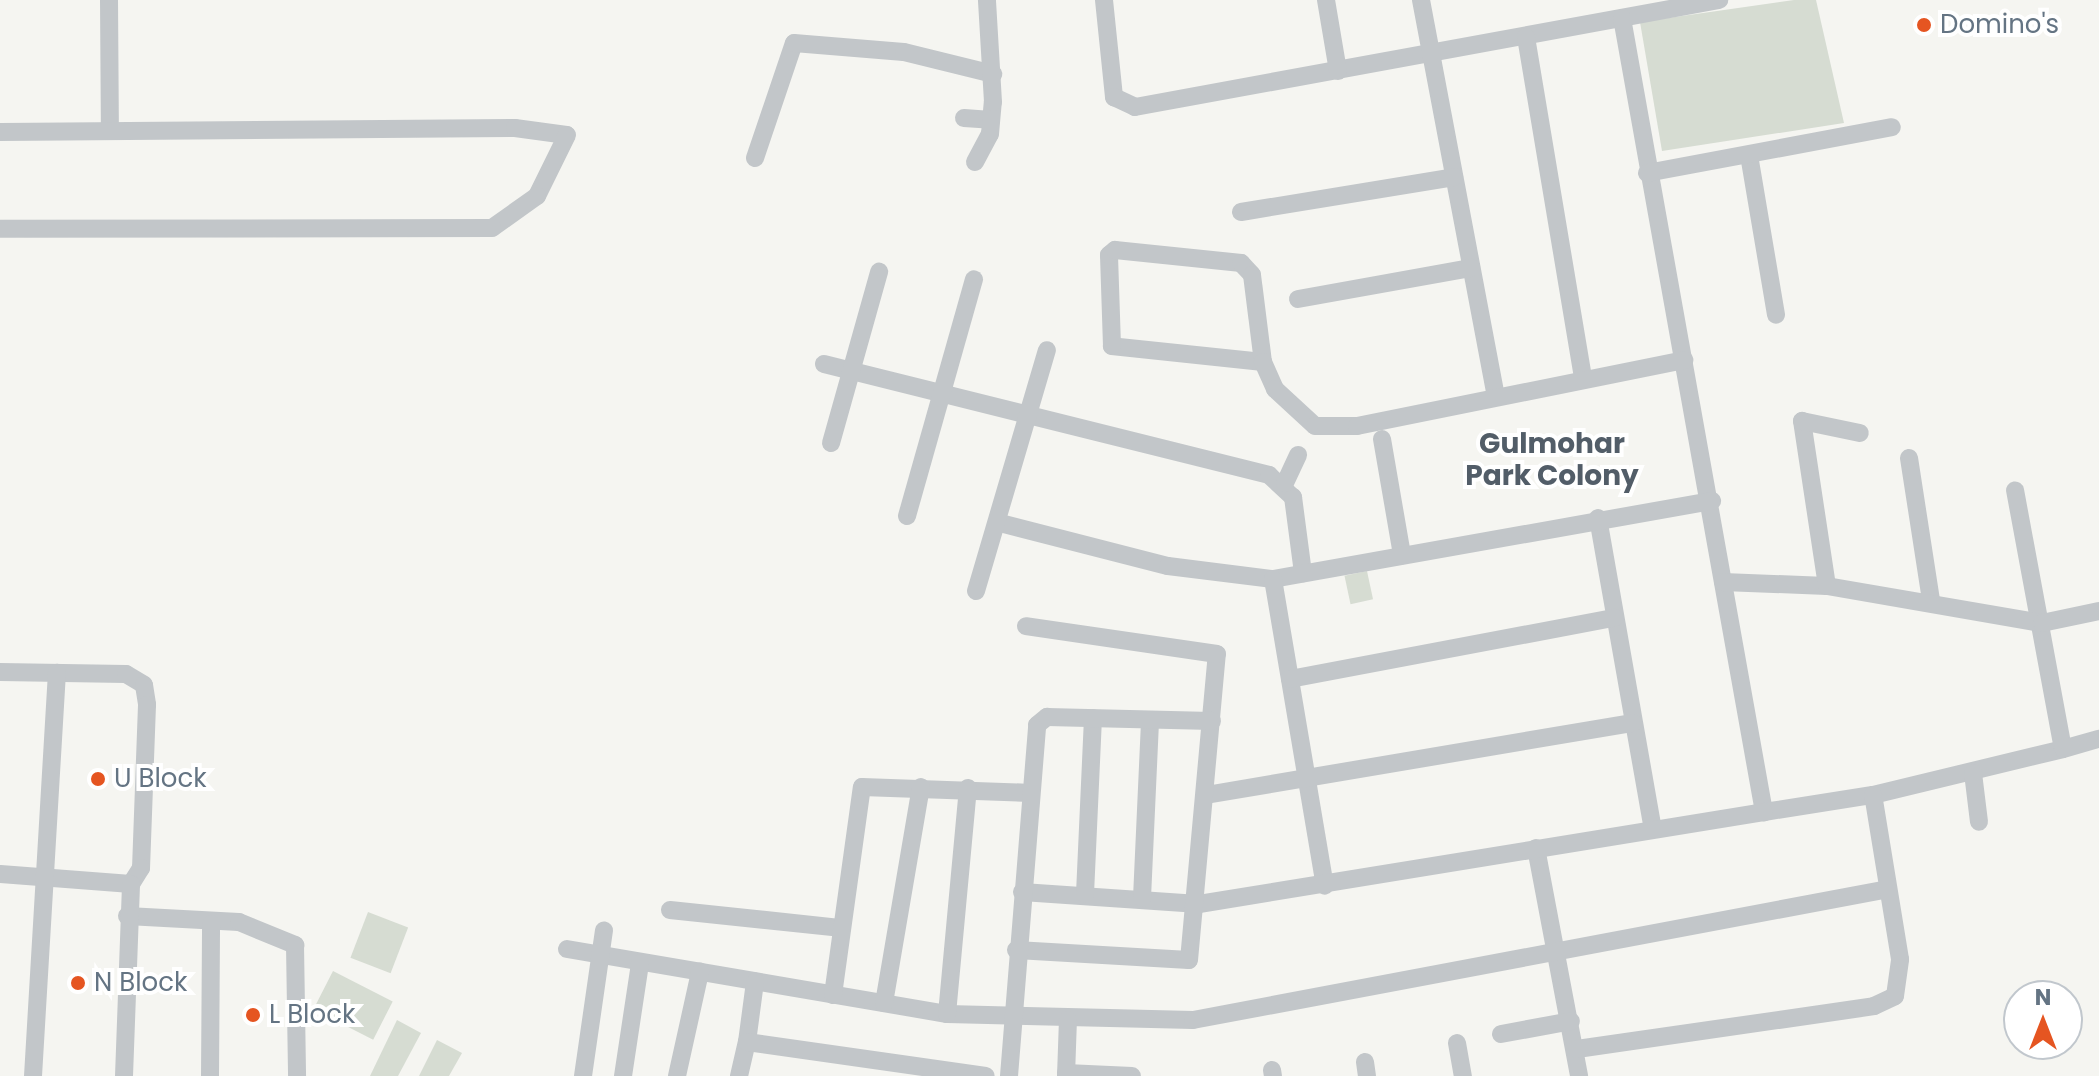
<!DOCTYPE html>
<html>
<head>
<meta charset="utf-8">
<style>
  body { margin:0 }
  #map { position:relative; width:2099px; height:1076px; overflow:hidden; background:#f5f5f1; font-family:Poppins,sans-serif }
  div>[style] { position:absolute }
  .green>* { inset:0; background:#d6dcd2; transform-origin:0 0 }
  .street>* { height:18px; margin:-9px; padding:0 9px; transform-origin:9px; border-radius:9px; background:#c2c6c9 }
  .dots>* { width:22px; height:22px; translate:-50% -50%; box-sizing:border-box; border:4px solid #fff; border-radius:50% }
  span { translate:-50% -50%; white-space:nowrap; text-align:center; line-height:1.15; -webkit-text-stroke:8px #fff; paint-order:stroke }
  .poi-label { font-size:26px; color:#647483 }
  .left { translate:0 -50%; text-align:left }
  .neighbourhood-label { font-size:28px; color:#525d68; font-weight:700 }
  .north { position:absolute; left:2003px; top:980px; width:80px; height:80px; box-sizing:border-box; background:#fff; border:2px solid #c1c7cd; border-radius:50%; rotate:0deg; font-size:22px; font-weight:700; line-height:32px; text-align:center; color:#647483 }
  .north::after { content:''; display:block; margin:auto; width:28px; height:36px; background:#e55521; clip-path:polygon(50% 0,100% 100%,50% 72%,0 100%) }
</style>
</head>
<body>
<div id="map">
  <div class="green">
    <i style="clip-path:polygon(1794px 0,1816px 0,1844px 123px,1662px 151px,1640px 22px)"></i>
    <i style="left:1367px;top:571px;width:29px;height:23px;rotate:78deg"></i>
    <i style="left:368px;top:912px;width:43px;height:49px;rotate:21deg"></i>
    <i style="left:333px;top:971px;width:67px;height:43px;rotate:27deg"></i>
    <i style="clip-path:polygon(397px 1020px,421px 1033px,398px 1076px,370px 1076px)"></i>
    <i style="clip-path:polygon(437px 1040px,462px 1053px,449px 1076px,419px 1076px)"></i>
  </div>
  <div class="street">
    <i style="left:109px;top:0;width:131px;rotate:89.6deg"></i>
    <i style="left:1104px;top:0;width:98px;rotate:84.1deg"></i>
    <i style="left:1114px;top:97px;width:23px;rotate:25deg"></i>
    <i style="left:1135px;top:107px;width:594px;rotate:-10.38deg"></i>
    <i style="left:1326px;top:0;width:72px;rotate:80.4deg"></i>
    <i style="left:1421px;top:0;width:404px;rotate:79.3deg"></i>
    <i style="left:1622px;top:18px;width:807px;rotate:79.86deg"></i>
    <i style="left:1764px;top:812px;width:110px;rotate:-8.9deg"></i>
    <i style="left:1873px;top:795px;width:195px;rotate:-13.6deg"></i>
    <i style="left:2063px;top:749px;width:263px;rotate:-100.5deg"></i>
    <i style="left:1526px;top:37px;width:345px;rotate:80.5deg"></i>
    <i style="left:964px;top:118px;width:27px;rotate:4deg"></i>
    <i style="left:0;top:132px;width:515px;rotate:-0.45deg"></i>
    <i style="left:515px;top:128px;width:52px;rotate:7.7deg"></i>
    <i style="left:567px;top:135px;width:68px;rotate:116.2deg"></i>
    <i style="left:537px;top:196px;width:55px;rotate:144.6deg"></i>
    <i style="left:492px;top:228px;width:492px;rotate:179.9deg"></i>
    <i style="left:1749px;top:155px;width:162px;rotate:80.4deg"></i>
    <i style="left:755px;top:158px;width:121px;rotate:-71.3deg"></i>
    <i style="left:794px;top:43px;width:110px;rotate:4.7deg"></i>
    <i style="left:904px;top:52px;width:92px;rotate:13.9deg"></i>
    <i style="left:975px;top:162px;width:32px;rotate:-62deg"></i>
    <i style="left:990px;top:134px;width:32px;rotate:-85deg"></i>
    <i style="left:993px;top:102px;width:102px;rotate:-93.4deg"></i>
    <i style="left:1647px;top:173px;width:249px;rotate:-10.6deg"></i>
    <i style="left:1241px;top:212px;width:216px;rotate:-9.3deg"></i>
    <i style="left:1298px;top:299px;width:176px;rotate:-10.2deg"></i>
    <i style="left:1263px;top:362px;width:152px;rotate:-174deg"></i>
    <i style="left:1112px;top:346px;width:91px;rotate:-91.9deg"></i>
    <i style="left:1109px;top:255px;width:8px;rotate:-40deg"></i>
    <i style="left:1115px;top:250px;width:127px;rotate:5.9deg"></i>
    <i style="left:1241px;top:263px;width:16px;rotate:47deg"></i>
    <i style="left:1252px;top:275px;width:88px;rotate:82.8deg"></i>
    <i style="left:1263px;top:362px;width:30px;rotate:66deg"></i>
    <i style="left:1275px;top:389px;width:54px;rotate:42.8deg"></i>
    <i style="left:1315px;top:426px;width:42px"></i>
    <i style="left:1357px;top:426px;width:334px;rotate:-11.4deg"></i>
    <i style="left:824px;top:364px;width:459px;rotate:14deg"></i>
    <i style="left:1269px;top:475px;width:33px;rotate:43deg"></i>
    <i style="left:1293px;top:497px;width:77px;rotate:82.5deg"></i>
    <i style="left:1382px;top:439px;width:118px;rotate:80.2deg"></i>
    <i style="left:831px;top:443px;width:178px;rotate:-74.3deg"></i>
    <i style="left:1909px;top:458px;width:144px;rotate:81.2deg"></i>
    <i style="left:1285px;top:483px;width:31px;rotate:-65deg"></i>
    <i style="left:907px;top:516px;width:246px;rotate:-74.2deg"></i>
    <i style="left:1598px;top:518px;width:316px;rotate:80deg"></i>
    <i style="left:1000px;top:523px;width:173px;rotate:14.4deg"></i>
    <i style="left:1168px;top:566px;width:106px;rotate:7.1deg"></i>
    <i style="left:1273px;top:579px;width:446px;rotate:-10.1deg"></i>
    <i style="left:1273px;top:579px;width:311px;rotate:80.4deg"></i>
    <i style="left:1723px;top:582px;width:104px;rotate:2.2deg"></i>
    <i style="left:1827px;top:586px;width:218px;rotate:9.8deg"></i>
    <i style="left:2042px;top:623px;width:58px;rotate:-11.9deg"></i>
    <i style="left:1827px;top:586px;width:167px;rotate:-98.6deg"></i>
    <i style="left:1802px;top:421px;width:59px;rotate:11.7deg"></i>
    <i style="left:976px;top:591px;width:251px;rotate:-73.6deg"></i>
    <i style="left:0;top:672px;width:126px;rotate:0.9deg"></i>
    <i style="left:126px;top:674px;width:21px;rotate:31deg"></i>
    <i style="left:144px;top:685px;width:20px;rotate:81deg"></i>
    <i style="left:147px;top:705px;width:163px;rotate:92.1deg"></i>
    <i style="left:141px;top:868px;width:19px;rotate:122deg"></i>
    <i style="left:131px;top:884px;width:131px;rotate:-175.6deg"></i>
    <i style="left:1290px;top:679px;width:330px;rotate:-10.7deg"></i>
    <i style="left:2063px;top:749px;width:37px;rotate:-16deg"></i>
    <i style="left:1973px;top:773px;width:49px;rotate:83deg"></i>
    <i style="left:1206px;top:795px;width:433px;rotate:-9.6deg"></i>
    <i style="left:1536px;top:848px;width:232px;rotate:79.3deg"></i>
    <i style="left:1022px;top:892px;width:177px;rotate:3.9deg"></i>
    <i style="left:1199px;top:904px;width:572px;rotate:-9.25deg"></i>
    <i style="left:1085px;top:894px;width:176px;rotate:-87.4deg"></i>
    <i style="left:1142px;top:898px;width:178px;rotate:-87.4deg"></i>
    <i style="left:670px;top:910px;width:173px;rotate:6deg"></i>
    <i style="left:127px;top:916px;width:112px;rotate:3.1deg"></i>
    <i style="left:239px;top:922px;width:61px;rotate:22.3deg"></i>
    <i style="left:295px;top:945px;width:131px;rotate:89.1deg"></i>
    <i style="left:567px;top:949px;width:386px;rotate:9.7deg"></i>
    <i style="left:947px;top:1014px;width:246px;rotate:1.4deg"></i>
    <i style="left:1193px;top:1020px;width:707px;rotate:-10.67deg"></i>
    <i style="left:1016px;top:950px;width:173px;rotate:3.3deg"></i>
    <i style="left:1189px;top:960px;width:307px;rotate:-84.8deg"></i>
    <i style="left:1217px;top:654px;width:193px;rotate:-171.7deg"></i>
    <i style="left:833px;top:995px;width:210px;rotate:-82.1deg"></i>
    <i style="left:862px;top:787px;width:169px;rotate:2deg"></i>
    <i style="left:884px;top:1003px;width:219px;rotate:-80.3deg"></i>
    <i style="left:947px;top:1014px;width:227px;rotate:-84.7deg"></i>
    <i style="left:1501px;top:1034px;width:71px;rotate:-10.5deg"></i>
    <i style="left:747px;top:1042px;width:61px;rotate:-82.4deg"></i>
    <i style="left:1457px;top:1043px;width:34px;rotate:80deg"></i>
    <i style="left:1577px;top:1049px;width:300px;rotate:-8.2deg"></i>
    <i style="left:1874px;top:1006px;width:23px;rotate:-25deg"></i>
    <i style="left:1895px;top:996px;width:37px;rotate:-82deg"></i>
    <i style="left:1900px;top:959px;width:166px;rotate:-99.3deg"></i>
    <i style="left:1365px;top:1062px;width:14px;rotate:82deg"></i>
    <i style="left:1272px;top:1070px;width:6px;rotate:81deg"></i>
    <i style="left:1066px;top:1073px;width:66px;rotate:2.6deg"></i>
    <i style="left:33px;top:1076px;width:404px;rotate:-86.6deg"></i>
    <i style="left:124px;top:1076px;width:192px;rotate:-87.9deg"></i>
    <i style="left:210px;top:1076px;width:152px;rotate:-89.6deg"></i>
    <i style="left:583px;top:1076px;width:147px;rotate:-81.8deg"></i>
    <i style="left:623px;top:1076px;width:114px;rotate:-81.4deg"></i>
    <i style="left:677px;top:1076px;width:107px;rotate:-77.5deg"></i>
    <i style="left:739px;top:1076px;width:35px;rotate:-77deg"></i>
    <i style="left:747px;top:1042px;width:241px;rotate:8.1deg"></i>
    <i style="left:1009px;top:1076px;width:352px;rotate:-85.4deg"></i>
    <i style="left:1037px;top:725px;width:13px;rotate:-39deg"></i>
    <i style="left:1047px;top:717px;width:165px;rotate:1.4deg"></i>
    <i style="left:1066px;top:1076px;width:56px;rotate:-88deg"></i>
  </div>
  <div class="dots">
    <i style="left:1924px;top:25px;background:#e55521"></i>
    <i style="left:98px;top:779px;background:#e55521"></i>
    <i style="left:78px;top:983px;background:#e55521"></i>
    <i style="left:253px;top:1015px;background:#e55521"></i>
  </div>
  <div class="poi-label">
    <span class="left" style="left:1940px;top:25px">Domino's</span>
    <span class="left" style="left:114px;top:779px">U Block</span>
    <span class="left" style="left:94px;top:983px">N Block</span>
    <span class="left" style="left:269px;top:1015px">L Block</span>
  </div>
  <div class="neighbourhood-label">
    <span style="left:1552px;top:460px">Gulmohar<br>Park Colony</span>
  </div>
  <div class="north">N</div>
</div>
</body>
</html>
